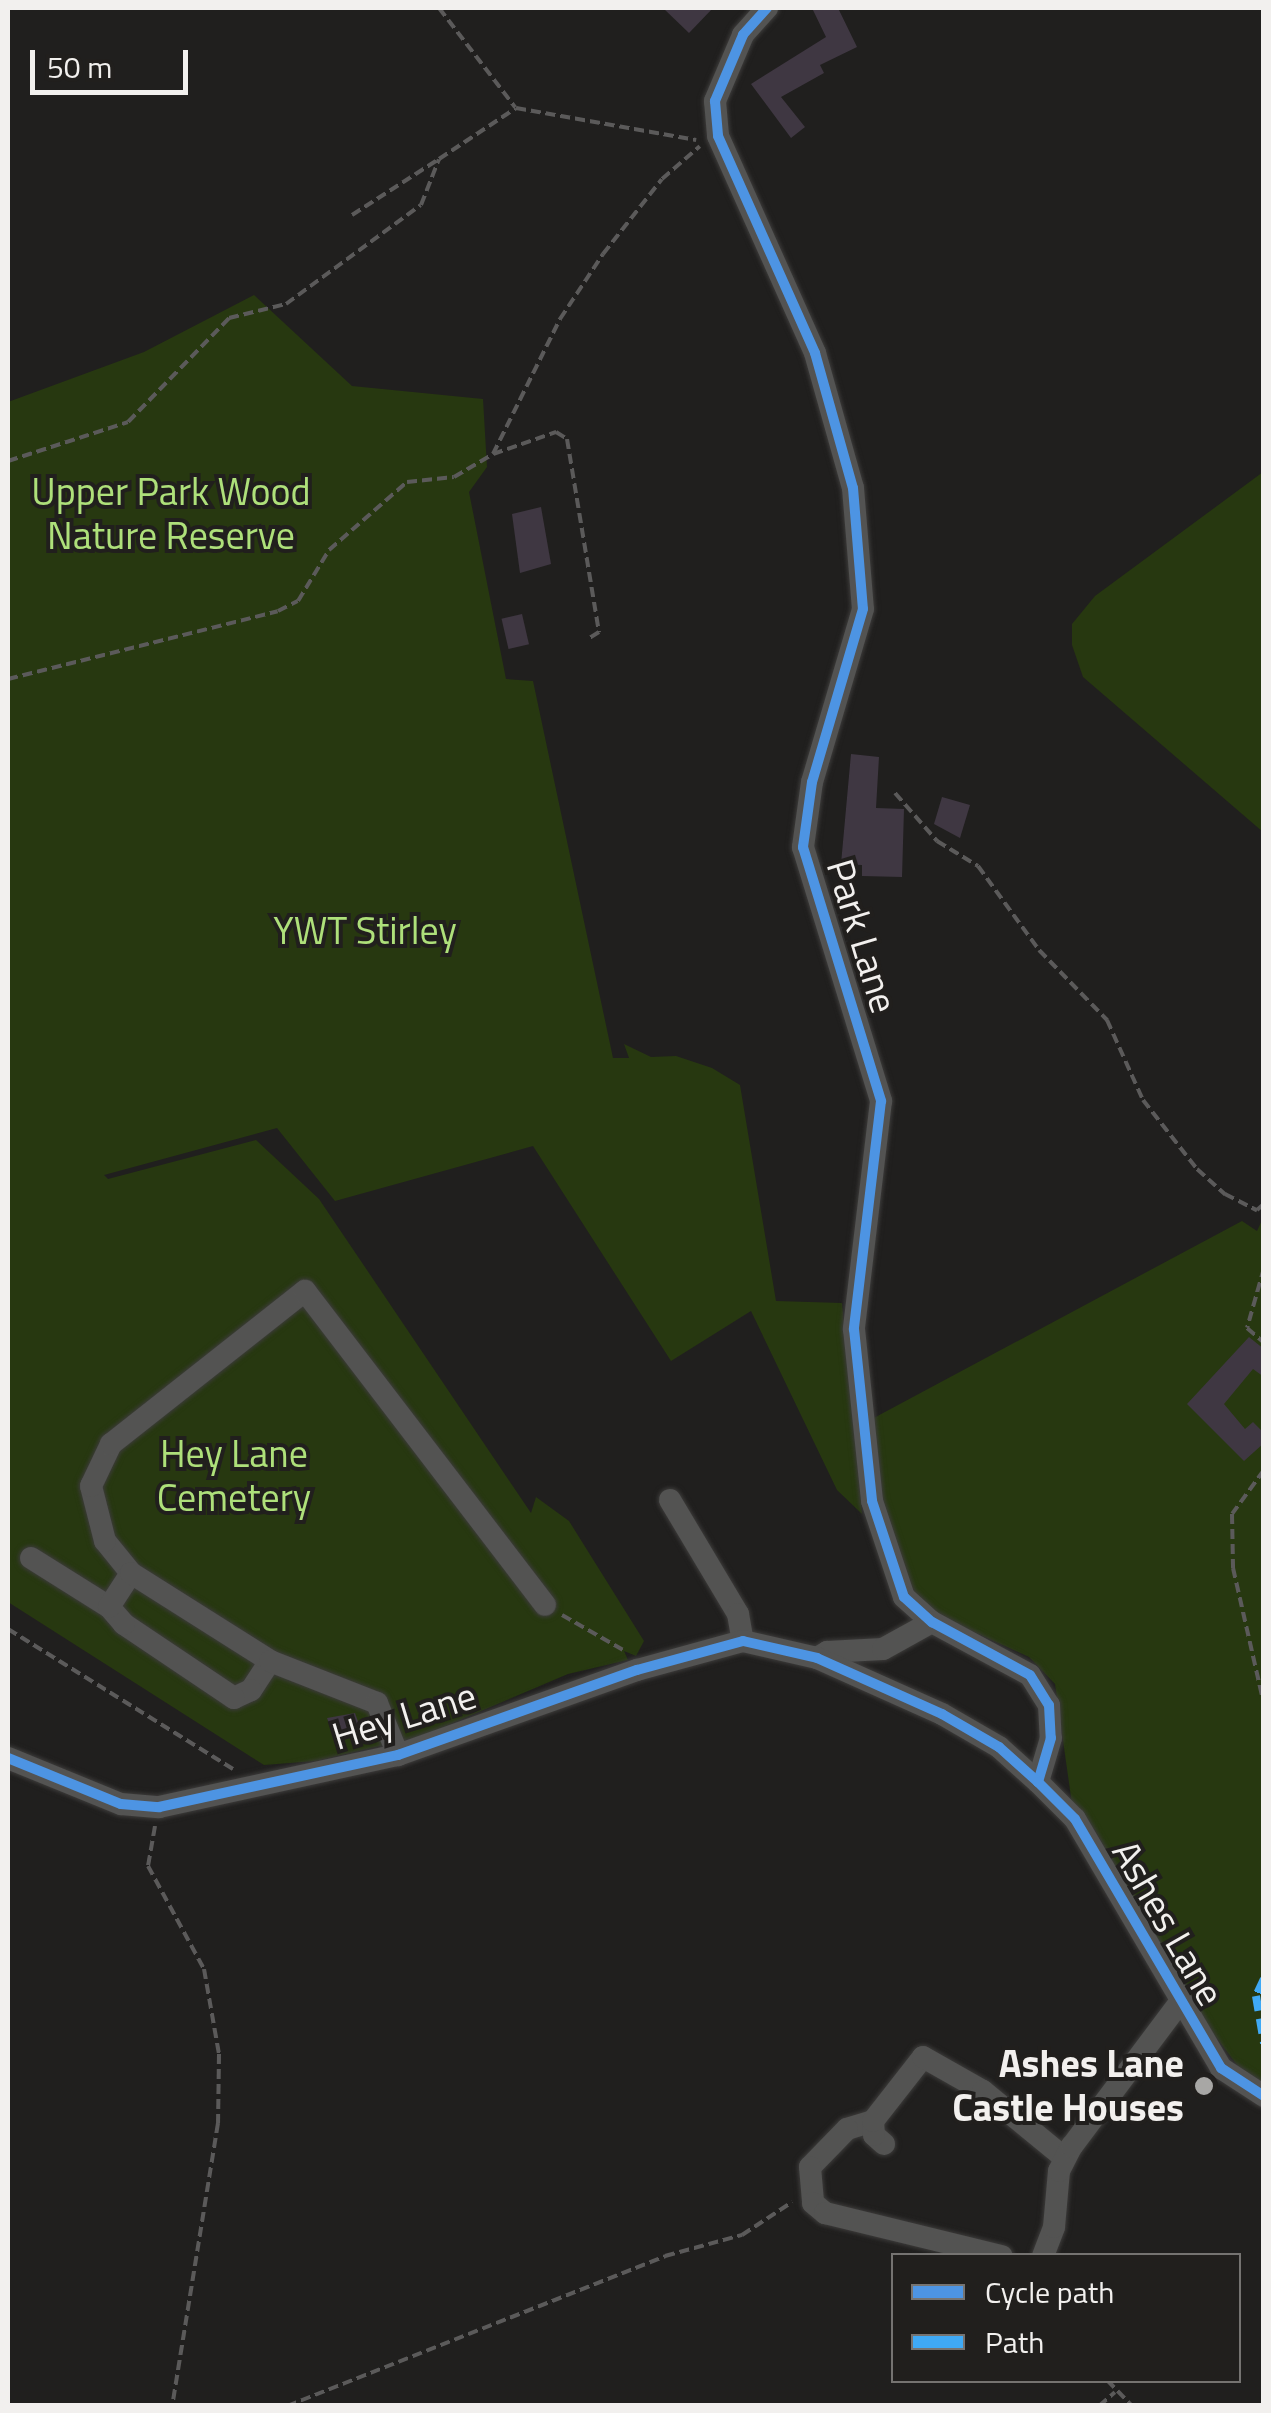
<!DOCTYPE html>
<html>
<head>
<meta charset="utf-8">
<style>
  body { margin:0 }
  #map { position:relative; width:1271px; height:2413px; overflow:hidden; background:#201f1e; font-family:"Titillium Web",sans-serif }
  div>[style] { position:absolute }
  .green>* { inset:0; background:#273810 }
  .building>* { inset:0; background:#3f3742; transform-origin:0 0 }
  .path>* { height:4px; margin-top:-2px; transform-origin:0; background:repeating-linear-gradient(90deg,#5b5a5a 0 10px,transparent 0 15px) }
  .roads { filter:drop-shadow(0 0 2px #3c3b3a) drop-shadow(0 0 2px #3c3b3a) }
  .minor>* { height:22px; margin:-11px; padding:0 11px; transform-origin:11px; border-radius:11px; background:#535352 }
  .quiet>* { height:8px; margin-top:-4px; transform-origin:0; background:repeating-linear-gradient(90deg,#3fa9f5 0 15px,transparent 0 23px) }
  .cycleway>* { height:10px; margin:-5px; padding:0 5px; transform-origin:5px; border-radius:5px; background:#4d94e3 }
  .dots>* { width:28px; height:28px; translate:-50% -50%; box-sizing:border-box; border:5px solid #211f1d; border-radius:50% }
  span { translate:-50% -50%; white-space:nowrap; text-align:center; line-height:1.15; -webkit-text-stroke:8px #211f1d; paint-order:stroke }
  .park-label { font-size:38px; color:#aee07a }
  .street-label { font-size:38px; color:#f2f0ee }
  .poi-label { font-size:38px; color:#f2f0ee; font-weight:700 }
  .right { translate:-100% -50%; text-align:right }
  .frame { position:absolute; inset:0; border:10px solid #f2f0ee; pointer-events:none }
  .legend { position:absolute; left:891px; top:2253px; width:350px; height:130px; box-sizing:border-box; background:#211f1d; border:2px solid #757371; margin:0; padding:12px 18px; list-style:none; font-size:30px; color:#f2f0ee }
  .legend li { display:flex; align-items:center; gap:20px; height:50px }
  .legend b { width:50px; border:2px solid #757371 }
  .scale { position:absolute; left:30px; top:50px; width:158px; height:45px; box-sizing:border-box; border:5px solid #f2f0ee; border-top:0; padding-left:12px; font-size:30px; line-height:35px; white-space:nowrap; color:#f2f0ee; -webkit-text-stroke:8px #211f1d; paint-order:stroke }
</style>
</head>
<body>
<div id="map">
  <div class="green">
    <i style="clip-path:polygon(254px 295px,352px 386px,483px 399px,487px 467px,469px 492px,506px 679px,533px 681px,613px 1058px,629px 1058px,624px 1044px,651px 1057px,676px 1056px,712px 1068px,740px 1085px,776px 1301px,842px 1303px,862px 1514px,837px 1490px,751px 1311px,671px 1361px,533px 1146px,335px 1201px,277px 1128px,104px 1175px,108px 1179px,256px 1140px,319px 1199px,531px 1513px,536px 1497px,569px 1521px,644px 1641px,636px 1656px,624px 1651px,628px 1660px,568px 1674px,422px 1736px,316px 1761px,264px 1765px,8px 1602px,8px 402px,144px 352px)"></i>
    <i style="clip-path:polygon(1263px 472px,1263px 832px,1083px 677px,1072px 645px,1072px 624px,1095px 596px)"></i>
    <i style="clip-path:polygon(1263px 1218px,1263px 2086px,1237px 2065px,1191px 2004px,1095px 1830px,1072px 1804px,1055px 1684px,1029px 1657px,932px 1613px,912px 1591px,878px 1501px,870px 1420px,1242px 1221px,1257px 1231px)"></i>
  </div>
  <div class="building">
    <i style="clip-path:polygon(663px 8px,713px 8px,689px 33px)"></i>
    <i style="clip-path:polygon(812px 8px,838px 8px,857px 47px,820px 65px,824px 73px,781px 97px,805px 127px,791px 138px,751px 84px,826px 37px)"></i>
    <i style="clip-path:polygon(541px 507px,551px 564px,520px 573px,512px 514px)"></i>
    <i style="left:522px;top:614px;width:31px;height:21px;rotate:77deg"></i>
    <i style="clip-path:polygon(851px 754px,879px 757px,876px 808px,904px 809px,902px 877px,862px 876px,862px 865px,841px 864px)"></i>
    <i style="clip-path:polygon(942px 797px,970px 805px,960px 838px,934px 824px)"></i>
    <i style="clip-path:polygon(1249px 1337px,1264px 1349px,1264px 1377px,1253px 1369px,1224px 1404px,1245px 1429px,1253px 1422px,1264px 1433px,1264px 1443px,1244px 1461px,1187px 1404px)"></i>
    <i style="clip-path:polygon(355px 1713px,362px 1733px,334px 1737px,327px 1718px)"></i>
  </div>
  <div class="path">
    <i style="left:439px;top:8px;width:125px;rotate:52.5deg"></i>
    <i style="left:352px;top:215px;width:103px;rotate:-32.8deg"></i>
    <i style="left:493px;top:454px;width:151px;rotate:-63.6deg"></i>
    <i style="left:560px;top:319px;width:78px;rotate:-56.5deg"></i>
    <i style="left:603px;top:254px;width:95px;rotate:-51.8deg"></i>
    <i style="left:662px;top:179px;width:50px;rotate:-41deg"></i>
    <i style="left:8px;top:461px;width:126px;rotate:-18deg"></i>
    <i style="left:128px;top:422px;width:145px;rotate:-45.8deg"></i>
    <i style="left:229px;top:318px;width:59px;rotate:-13.8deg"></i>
    <i style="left:286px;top:304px;width:167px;rotate:-36.3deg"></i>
    <i style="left:421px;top:205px;width:49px;rotate:-68.6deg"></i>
    <i style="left:439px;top:159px;width:92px;rotate:-33.5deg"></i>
    <i style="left:516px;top:108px;width:183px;rotate:10.1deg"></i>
    <i style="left:8px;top:679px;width:278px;rotate:-14.1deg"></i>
    <i style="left:278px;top:611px;width:22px;rotate:-27deg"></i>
    <i style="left:298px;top:601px;width:60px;rotate:-58.7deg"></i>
    <i style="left:329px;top:550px;width:103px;rotate:-41.1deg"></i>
    <i style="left:407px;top:482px;width:47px;rotate:-6.1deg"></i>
    <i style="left:454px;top:477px;width:45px;rotate:-30.5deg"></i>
    <i style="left:493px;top:454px;width:67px;rotate:-19.2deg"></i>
    <i style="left:556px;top:432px;width:13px;rotate:32deg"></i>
    <i style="left:567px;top:439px;width:196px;rotate:80.6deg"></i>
    <i style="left:599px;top:632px;width:13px;rotate:148deg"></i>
    <i style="left:895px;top:793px;width:64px;rotate:48.8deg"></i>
    <i style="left:937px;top:841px;width:48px;rotate:31.4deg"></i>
    <i style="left:978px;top:866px;width:104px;rotate:54deg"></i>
    <i style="left:1039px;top:950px;width:98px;rotate:45.8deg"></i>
    <i style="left:1107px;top:1020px;width:88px;rotate:65.8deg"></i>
    <i style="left:1143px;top:1100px;width:88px;rotate:52deg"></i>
    <i style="left:1197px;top:1169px;width:38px;rotate:42deg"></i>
    <i style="left:1225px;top:1194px;width:36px;rotate:27deg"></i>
    <i style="left:1257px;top:1210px;width:9px;rotate:-41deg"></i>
    <i style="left:1264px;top:1268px;width:62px;rotate:105.8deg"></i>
    <i style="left:1247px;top:1328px;width:23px;rotate:41deg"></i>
    <i style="left:1264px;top:1470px;width:54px;rotate:126deg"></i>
    <i style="left:1232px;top:1514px;width:54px;rotate:88.9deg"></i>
    <i style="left:1233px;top:1568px;width:140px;rotate:77.2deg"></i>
    <i style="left:562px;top:1615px;width:70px;rotate:29.8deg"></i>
    <i style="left:8px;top:1629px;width:265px;rotate:31.9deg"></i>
    <i style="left:155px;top:1826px;width:41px;rotate:99.9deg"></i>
    <i style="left:148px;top:1866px;width:117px;rotate:61.5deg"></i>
    <i style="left:204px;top:1969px;width:86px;rotate:80deg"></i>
    <i style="left:219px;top:2054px;width:69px;rotate:90.8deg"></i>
    <i style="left:218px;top:2123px;width:287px;rotate:99.2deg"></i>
    <i style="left:1107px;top:2380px;width:36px;rotate:46deg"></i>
    <i style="left:287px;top:2406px;width:407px;rotate:-21.6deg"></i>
    <i style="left:665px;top:2256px;width:80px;rotate:-15.3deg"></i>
    <i style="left:742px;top:2235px;width:60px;rotate:-33.4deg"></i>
    <i style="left:1099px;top:2406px;width:21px;rotate:-41deg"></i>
  </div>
  <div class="roads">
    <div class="minor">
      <i style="left:767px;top:8px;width:36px;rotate:132deg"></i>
      <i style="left:743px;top:35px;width:72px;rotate:113deg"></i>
      <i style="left:715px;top:101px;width:35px;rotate:85deg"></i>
      <i style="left:718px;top:136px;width:238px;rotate:65.9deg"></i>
      <i style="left:815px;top:353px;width:140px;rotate:74.3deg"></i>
      <i style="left:853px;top:488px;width:121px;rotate:85.3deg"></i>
      <i style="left:863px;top:609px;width:180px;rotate:106.4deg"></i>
      <i style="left:812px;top:782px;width:66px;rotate:97.9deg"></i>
      <i style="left:803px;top:847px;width:266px;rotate:72.9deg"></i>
      <i style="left:881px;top:1101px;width:230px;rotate:96.8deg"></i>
      <i style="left:854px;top:1329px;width:173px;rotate:84deg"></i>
      <i style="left:872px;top:1501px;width:101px;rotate:71.6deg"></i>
      <i style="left:904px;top:1597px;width:38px;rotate:42deg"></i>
      <i style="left:932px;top:1622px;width:111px;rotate:28.4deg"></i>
      <i style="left:1030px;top:1675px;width:36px;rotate:58deg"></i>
      <i style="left:1049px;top:1705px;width:33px;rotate:87deg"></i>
      <i style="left:1051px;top:1738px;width:46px;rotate:106.5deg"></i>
      <i style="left:670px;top:1500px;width:133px;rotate:59.2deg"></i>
      <i style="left:738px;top:1614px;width:27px;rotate:80deg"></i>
      <i style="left:31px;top:1558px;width:92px;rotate:32.1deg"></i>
      <i style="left:131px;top:1573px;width:41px;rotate:-129.1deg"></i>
      <i style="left:105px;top:1541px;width:57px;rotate:-104.3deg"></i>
      <i style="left:91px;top:1486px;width:47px;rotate:-64.5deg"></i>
      <i style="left:111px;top:1444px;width:247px;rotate:-38.3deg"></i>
      <i style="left:305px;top:1291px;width:395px;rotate:52.6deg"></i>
      <i style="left:817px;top:1658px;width:12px;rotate:-31deg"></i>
      <i style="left:827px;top:1652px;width:56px;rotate:-3.1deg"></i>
      <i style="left:883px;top:1649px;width:56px;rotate:-28.9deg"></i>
      <i style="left:270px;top:1661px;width:35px;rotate:123deg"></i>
      <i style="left:251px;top:1690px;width:19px;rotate:155deg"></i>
      <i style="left:234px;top:1698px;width:133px;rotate:-146.1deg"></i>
      <i style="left:124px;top:1624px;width:23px;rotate:-131deg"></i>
      <i style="left:109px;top:1607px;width:40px;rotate:-57.1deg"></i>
      <i style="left:131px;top:1573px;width:165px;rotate:32.3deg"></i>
      <i style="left:270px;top:1661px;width:115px;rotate:21.4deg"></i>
      <i style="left:377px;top:1703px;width:56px;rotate:68deg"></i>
      <i style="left:8px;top:1758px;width:122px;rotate:22.2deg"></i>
      <i style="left:121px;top:1804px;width:38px;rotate:5deg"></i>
      <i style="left:159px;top:1807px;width:245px;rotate:-12.3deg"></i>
      <i style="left:398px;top:1755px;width:254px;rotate:-19.6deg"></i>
      <i style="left:637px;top:1670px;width:110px;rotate:-15.3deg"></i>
      <i style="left:743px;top:1641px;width:76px;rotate:12.9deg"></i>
      <i style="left:817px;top:1658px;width:137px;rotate:24.1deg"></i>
      <i style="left:942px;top:1714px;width:66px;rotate:30.1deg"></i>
      <i style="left:999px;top:1747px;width:52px;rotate:41.9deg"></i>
      <i style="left:1038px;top:1782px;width:52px;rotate:45deg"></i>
      <i style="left:1075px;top:1819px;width:289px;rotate:59.6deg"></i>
      <i style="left:1221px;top:2068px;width:51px;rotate:33.1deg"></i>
      <i style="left:873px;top:2121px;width:27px;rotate:163deg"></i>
      <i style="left:847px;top:2129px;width:53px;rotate:134.2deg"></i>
      <i style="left:810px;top:2167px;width:36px;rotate:85deg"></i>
      <i style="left:813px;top:2203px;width:16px;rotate:40deg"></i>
      <i style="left:825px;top:2213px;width:182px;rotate:13.7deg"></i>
      <i style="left:884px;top:2144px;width:13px;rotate:-138deg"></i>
      <i style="left:874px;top:2135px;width:14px;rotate:-94deg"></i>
      <i style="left:873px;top:2121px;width:81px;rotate:-52deg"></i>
      <i style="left:923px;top:2057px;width:69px;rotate:29.5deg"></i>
      <i style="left:983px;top:2091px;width:106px;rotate:39.3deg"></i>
      <i style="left:1043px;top:2256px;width:31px;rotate:-69deg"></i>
      <i style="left:1054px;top:2227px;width:56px;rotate:-84.9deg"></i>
      <i style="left:1059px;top:2171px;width:28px;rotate:-63deg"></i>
      <i style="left:1072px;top:2146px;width:176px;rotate:-53.1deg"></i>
    </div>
  </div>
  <div class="quiet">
    <i style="left:1264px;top:1979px;width:19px;rotate:115deg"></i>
    <i style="left:1256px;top:1996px;width:48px;rotate:80.3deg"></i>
  </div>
  <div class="cycleway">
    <i style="left:767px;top:8px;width:36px;rotate:132deg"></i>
    <i style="left:743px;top:35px;width:72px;rotate:113deg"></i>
    <i style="left:715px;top:101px;width:35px;rotate:85deg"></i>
    <i style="left:718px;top:136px;width:238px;rotate:65.9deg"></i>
    <i style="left:815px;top:353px;width:140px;rotate:74.3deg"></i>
    <i style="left:853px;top:488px;width:121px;rotate:85.3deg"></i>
    <i style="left:863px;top:609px;width:180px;rotate:106.4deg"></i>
    <i style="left:812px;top:782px;width:66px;rotate:97.9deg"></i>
    <i style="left:803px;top:847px;width:266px;rotate:72.9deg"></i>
    <i style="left:881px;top:1101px;width:230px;rotate:96.8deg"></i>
    <i style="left:854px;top:1329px;width:173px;rotate:84deg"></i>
    <i style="left:872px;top:1501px;width:101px;rotate:71.6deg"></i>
    <i style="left:904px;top:1597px;width:38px;rotate:42deg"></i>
    <i style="left:932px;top:1622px;width:111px;rotate:28.4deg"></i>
    <i style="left:1030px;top:1675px;width:36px;rotate:58deg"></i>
    <i style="left:1049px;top:1705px;width:33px;rotate:87deg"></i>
    <i style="left:1051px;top:1738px;width:46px;rotate:106.5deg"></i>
    <i style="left:8px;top:1758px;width:122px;rotate:22.2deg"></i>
    <i style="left:121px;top:1804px;width:38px;rotate:5deg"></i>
    <i style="left:159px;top:1807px;width:245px;rotate:-12.3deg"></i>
    <i style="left:398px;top:1755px;width:254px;rotate:-19.6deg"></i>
    <i style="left:637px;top:1670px;width:110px;rotate:-15.3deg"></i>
    <i style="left:743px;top:1641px;width:76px;rotate:12.9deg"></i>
    <i style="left:817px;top:1658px;width:137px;rotate:24.1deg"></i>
    <i style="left:942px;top:1714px;width:66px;rotate:30.1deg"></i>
    <i style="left:999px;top:1747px;width:52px;rotate:41.9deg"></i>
    <i style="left:1038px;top:1782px;width:52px;rotate:45deg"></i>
    <i style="left:1075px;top:1819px;width:289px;rotate:59.6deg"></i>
    <i style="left:1221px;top:2068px;width:51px;rotate:33.1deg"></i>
  </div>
  <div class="dots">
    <i style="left:1204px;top:2086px;background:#a8a7a5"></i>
  </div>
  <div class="park-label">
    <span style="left:171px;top:514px">Upper Park Wood<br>Nature Reserve</span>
    <span style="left:365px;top:931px">YWT Stirley</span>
    <span style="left:234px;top:1476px">Hey Lane<br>Cemetery</span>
  </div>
  <div class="street-label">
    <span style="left:862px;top:936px;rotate:73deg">Park Lane</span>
    <span style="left:404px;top:1716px;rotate:-17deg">Hey Lane</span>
    <span style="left:1168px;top:1923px;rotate:60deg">Ashes Lane</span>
  </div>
  <div class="poi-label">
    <span class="right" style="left:1184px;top:2086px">Ashes Lane<br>Castle Houses</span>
  </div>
  <div class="frame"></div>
  <ul class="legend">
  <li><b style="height:12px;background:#4d94e3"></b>Cycle path</li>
  <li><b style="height:12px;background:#3fa9f5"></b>Path</li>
  </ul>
  <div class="scale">50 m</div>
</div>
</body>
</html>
